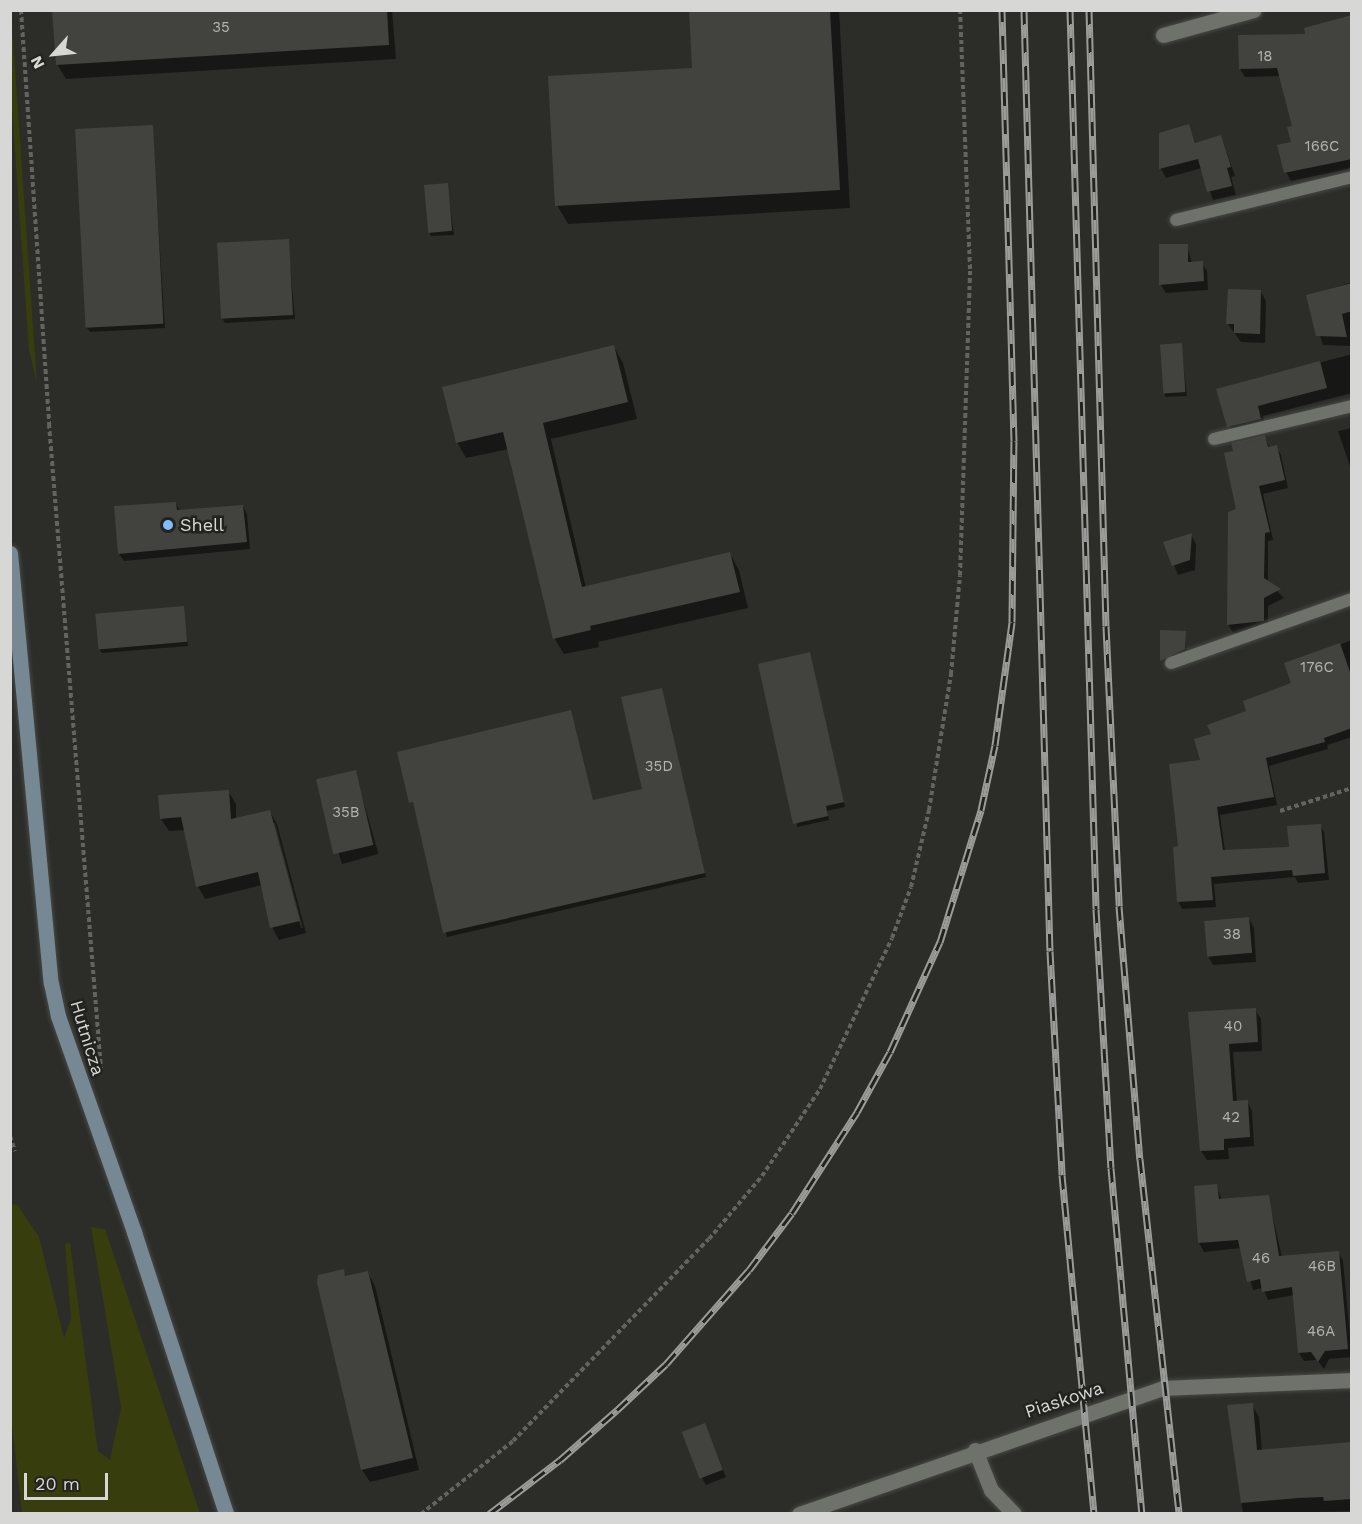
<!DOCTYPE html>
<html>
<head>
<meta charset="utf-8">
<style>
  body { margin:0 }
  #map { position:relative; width:1362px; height:1524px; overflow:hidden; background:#2c2d29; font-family:"Work Sans",sans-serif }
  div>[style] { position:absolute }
  .green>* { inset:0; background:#373d0d }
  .shadow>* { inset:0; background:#0007; transform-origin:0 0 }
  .building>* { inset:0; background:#42433e; transform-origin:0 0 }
  .path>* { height:4px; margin-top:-2px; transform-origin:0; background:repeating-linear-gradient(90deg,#636460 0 4.5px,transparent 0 7.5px) }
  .roads { filter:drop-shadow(0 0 2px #474844) drop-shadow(0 0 2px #474844) }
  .service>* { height:12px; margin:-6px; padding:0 6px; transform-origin:6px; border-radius:6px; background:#6f716b }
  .minor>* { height:15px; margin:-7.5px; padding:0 7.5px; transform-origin:7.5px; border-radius:7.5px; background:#6f716b }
  .secondary>* { height:15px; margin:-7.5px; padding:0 7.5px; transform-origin:7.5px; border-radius:7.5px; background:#778895 }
  .rail>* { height:7px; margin-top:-3.5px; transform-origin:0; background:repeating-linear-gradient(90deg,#22231f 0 14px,#9b9c99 0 28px); box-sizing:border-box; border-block:2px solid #9b9c99 }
  .dots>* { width:16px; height:16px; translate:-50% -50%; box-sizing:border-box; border:3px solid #22231f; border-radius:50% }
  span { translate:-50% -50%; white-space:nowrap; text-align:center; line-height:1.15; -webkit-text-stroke:5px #22231f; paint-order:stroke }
  .number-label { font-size:15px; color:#b2b3af }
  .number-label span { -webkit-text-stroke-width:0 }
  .poi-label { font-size:18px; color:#d7d8d5 }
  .left { translate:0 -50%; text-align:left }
  .street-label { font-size:18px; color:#d7d8d5 }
  .frame { position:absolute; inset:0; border:12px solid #d7d8d5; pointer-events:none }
  .north { position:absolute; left:24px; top:24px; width:60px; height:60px; -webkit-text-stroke:4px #22231f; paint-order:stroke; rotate:243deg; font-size:16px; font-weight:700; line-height:24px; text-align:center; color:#d7d8d5 }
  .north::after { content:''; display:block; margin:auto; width:21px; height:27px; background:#d7d8d5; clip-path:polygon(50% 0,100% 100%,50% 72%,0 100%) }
  .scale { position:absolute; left:24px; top:1473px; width:84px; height:27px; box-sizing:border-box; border:3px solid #d7d8d5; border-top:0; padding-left:8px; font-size:18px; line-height:21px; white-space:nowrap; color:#d7d8d5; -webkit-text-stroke:4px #22231f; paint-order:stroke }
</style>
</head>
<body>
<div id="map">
  <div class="green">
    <i style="clip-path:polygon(10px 11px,11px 11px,37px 384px,29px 350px,11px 96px)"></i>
    <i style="clip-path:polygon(17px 1204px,39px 1237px,64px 1338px,71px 1319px,65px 1244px,70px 1243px,98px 1451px,110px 1460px,121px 1408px,91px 1227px,105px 1229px,200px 1513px,22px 1513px,10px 1406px,10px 1205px)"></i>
  </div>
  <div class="shadow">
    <i style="clip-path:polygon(54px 10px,392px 10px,396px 59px,66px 79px,57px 64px)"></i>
    <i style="clip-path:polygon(690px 10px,839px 10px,850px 208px,568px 224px,557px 205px,694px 69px)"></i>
    <i style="clip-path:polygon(1352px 17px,1352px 165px,1348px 169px,1291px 181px,1286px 172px,1294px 127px,1280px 76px,1245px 77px,1240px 69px)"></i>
    <i style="clip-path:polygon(1189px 126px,1196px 144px,1221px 137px,1235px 176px,1231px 177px,1236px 195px,1213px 200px,1202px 168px,1166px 178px,1161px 169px,1160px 134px)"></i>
    <i style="clip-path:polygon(152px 127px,165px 328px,90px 332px,87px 328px)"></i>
    <i style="clip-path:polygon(447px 185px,454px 235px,431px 236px,429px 232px)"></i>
    <i style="clip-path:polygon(288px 241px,295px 319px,225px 323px,222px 318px)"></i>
    <i style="clip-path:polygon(1161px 245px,1187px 246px,1192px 263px,1202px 263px,1207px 271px,1208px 290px,1166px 293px,1161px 285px)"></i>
    <i style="clip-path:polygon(1352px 282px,1352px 346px,1323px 345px,1307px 296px)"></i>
    <i style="clip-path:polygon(1261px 292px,1266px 301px,1265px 343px,1241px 342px,1228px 324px)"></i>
    <i style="clip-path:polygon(1181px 345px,1187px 396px,1165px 397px,1162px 347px)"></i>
    <i style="clip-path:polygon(614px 347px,623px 363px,637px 419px,551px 439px,586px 588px,730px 554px,739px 570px,748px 608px,598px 642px,599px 647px,564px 654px,554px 638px,509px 449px,466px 458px,457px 442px)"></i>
    <i style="clip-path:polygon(1352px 354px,1352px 393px,1263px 416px,1266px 429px,1234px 437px,1218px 390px)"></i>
    <i style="clip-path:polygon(1352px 428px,1352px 472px,1338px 431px)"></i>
    <i style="clip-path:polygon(1264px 437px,1270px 448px,1276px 447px,1281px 455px,1288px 488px,1263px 494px,1273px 540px,1268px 541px,1268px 582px,1284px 598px,1268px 606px,1268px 629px,1233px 633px,1228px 624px,1238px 510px,1235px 452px)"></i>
    <i style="clip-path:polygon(176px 503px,180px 511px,243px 506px,247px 514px,250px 549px,124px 561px,119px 554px)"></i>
    <i style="clip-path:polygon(1191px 535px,1196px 544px,1195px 570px,1178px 575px,1165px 543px)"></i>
    <i style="clip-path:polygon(183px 607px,188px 646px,102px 653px,99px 649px)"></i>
    <i style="clip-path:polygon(1162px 632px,1185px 632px,1186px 654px,1164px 664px)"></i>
    <i style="clip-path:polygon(1352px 640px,1352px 737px,1327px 745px,1328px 749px,1269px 766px,1277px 805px,1220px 815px,1225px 851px,1290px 849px,1320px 825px,1324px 832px,1329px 880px,1298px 883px,1295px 877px,1214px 884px,1216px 907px,1182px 909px,1178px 901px,1180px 847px,1212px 735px,1293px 684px,1286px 664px)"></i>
    <i style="clip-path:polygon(810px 654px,845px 807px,827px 811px,829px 820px,797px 827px)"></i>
    <i style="clip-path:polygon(661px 689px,706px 877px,447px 937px,416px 805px,411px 802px,570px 711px,593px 802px,644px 790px)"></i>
    <i style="left:355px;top:772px;width:85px;height:38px;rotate:74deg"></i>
    <i style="clip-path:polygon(evenodd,228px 791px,236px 804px,236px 819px,270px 812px,277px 824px,306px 933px,279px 940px,272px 927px,262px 885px,205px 899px,198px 886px,185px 830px,169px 831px,161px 819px,228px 791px,272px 823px,275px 823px,303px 928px,301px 928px,272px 823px)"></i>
    <i style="clip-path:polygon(1249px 919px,1254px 928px,1256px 962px,1213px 965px,1208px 956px,1206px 921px)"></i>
    <i style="clip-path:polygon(1255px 1010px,1261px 1019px,1262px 1051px,1233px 1052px,1237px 1102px,1247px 1101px,1252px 1111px,1254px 1146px,1228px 1148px,1229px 1159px,1207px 1160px,1201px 1151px,1190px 1013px)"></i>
    <i style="clip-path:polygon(1216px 1185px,1222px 1200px,1268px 1196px,1282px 1257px,1338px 1252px,1343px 1261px,1352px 1357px,1329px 1359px,1324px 1369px,1317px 1360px,1304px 1361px,1299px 1353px,1294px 1295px,1268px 1300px,1263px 1288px,1253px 1290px,1241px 1248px,1204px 1252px,1199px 1243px,1196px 1187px)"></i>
    <i style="clip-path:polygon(343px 1271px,347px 1278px,368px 1273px,375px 1286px,419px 1470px,370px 1482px,362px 1470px,320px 1276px)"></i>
    <i style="clip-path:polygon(1252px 1405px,1259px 1417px,1262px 1451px,1352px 1444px,1352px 1511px,1243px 1514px,1228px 1406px)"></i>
    <i style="clip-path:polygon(708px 1432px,726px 1477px,706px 1485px,702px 1478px)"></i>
  </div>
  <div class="building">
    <i style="clip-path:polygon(52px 10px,387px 10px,389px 45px,56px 65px)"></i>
    <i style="clip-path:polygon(689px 10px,830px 10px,840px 190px,555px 206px,548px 76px,692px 68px)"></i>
    <i style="clip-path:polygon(1352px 15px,1352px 159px,1284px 173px,1277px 145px,1291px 142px,1287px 127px,1292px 126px,1277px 68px,1239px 69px,1238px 35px,1305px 34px,1304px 28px)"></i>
    <i style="clip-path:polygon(1189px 124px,1195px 143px,1221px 135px,1231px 167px,1227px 168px,1232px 186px,1207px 192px,1198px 159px,1159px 169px,1159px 133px)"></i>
    <i style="left:153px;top:125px;width:199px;height:78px;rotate:87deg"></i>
    <i style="left:448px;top:183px;width:48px;height:24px;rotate:85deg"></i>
    <i style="left:289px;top:239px;width:76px;height:72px;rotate:87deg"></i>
    <i style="clip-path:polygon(1159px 244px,1188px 244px,1188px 262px,1203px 261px,1204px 281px,1159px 285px)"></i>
    <i style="clip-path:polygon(1352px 283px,1352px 311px,1342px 314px,1347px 337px,1316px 336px,1306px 295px)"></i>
    <i style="clip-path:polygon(1228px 289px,1261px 290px,1260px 334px,1234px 333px,1234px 324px,1226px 324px)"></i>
    <i style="left:1182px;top:343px;width:49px;height:22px;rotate:86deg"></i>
    <i style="clip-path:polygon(614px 345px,628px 402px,543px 423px,582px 587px,730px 552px,740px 592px,590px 626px,591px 630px,553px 639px,503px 432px,456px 443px,442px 387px)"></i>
    <i style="clip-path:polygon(1320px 361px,1327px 388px,1258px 406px,1261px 419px,1227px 427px,1216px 389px)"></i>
    <i style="clip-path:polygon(1265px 435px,1268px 447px,1277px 445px,1285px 480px,1259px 486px,1270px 532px,1265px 533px,1264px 578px,1281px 589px,1264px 598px,1264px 621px,1227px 625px,1228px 512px,1236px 509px,1224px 453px,1233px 451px,1231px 443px)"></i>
    <i style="clip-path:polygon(176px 502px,177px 510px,243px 505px,247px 542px,118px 554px,114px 506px)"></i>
    <i style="clip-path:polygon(1192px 533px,1190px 560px,1172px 566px,1163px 542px)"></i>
    <i style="left:184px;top:606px;width:36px;height:89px;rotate:85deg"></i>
    <i style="clip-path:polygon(1160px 630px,1186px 631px,1185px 649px,1160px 661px)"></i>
    <i style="clip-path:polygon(1340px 643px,1352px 678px,1352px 728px,1324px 738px,1325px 742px,1266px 758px,1274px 797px,1217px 807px,1223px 850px,1289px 847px,1287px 826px,1321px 824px,1325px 873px,1293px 876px,1292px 870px,1211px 877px,1213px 900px,1177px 902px,1173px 847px,1178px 846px,1169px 764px,1200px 760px,1194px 739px,1211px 734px,1207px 725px,1246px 711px,1243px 701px,1291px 683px,1284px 663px)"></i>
    <i style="clip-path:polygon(810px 652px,844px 802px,826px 806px,828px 816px,793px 824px,758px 664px)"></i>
    <i style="clip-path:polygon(662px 688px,705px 873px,443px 933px,413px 802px,409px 803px,397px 752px,571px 710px,593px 800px,642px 789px,621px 697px)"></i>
    <i style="left:356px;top:770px;width:77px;height:41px;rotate:77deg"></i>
    <i style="clip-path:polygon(229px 790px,231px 819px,270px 810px,300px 921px,270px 928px,258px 872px,196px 887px,181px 817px,160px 819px,158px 795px)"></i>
    <i style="left:1249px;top:917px;width:36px;height:45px;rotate:85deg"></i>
    <i style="clip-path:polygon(1256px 1008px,1258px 1042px,1229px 1044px,1233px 1101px,1248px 1100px,1250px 1137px,1224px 1139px,1224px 1150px,1200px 1151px,1188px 1012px)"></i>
    <i style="clip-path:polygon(1217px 1184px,1219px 1199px,1269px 1195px,1279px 1256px,1339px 1251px,1348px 1349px,1325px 1351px,1318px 1362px,1311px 1352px,1298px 1353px,1292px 1287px,1262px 1292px,1260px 1279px,1247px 1282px,1238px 1240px,1198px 1243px,1194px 1186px)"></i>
    <i style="clip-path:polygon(344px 1269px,345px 1276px,368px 1271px,413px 1458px,361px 1470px,317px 1283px,318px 1275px)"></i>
    <i style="clip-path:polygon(1253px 1403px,1257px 1450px,1352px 1442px,1352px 1499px,1324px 1501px,1323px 1497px,1298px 1498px,1241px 1503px,1227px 1405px)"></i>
    <i style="left:705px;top:1423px;width:50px;height:25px;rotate:69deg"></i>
  </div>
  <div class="path">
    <i style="left:21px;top:10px;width:415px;rotate:86.1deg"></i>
    <i style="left:49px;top:424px;width:647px;rotate:85.39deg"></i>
    <i style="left:1280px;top:811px;width:76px;rotate:-17.7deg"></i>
    <i style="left:10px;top:1136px;width:16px;rotate:72deg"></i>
    <i style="left:421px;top:1514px;width:117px;rotate:-38.4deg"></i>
    <i style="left:513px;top:1441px;width:281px;rotate:-45.9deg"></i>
    <i style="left:709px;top:1239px;width:82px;rotate:-49.9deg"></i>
    <i style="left:762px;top:1176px;width:105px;rotate:-56.3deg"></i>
    <i style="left:820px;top:1089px;width:167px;rotate:-64.5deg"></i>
    <i style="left:892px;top:938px;width:54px;rotate:-69.6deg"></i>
    <i style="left:911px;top:887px;width:79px;rotate:-76.8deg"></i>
    <i style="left:929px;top:810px;width:138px;rotate:-80.8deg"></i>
    <i style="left:951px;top:674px;width:99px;rotate:-84.8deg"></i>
    <i style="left:960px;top:575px;width:306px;rotate:-88.1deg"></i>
    <i style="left:970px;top:269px;width:259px;rotate:-92.2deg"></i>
  </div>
  <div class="roads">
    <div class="service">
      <i style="left:1176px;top:220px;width:181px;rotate:-13.7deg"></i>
      <i style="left:1214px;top:439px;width:142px;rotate:-13.4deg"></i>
      <i style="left:1171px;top:663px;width:192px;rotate:-19.5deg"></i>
    </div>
    <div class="minor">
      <i style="left:1163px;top:35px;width:94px;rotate:-15.4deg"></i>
      <i style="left:975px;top:1450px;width:43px;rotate:68.2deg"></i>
      <i style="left:991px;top:1490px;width:33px;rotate:46deg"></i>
      <i style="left:799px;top:1514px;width:385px;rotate:-19.1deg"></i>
      <i style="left:1163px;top:1388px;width:189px;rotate:-2.4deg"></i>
    </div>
    <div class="secondary">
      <i style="left:10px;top:553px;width:432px;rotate:84.6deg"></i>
      <i style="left:51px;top:983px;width:34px;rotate:78deg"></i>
      <i style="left:58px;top:1016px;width:229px;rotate:70.6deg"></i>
      <i style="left:134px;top:1232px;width:297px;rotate:71.9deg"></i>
    </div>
  </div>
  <div class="rail">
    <i style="left:1024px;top:10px;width:941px;rotate:88.42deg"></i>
    <i style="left:1050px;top:951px;width:224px;rotate:86.9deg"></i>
    <i style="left:1062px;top:1175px;width:341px;rotate:84.6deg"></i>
    <i style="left:1070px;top:10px;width:899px;rotate:88.34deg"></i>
    <i style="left:1096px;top:909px;width:259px;rotate:86.7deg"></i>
    <i style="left:1111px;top:1168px;width:347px;rotate:84.9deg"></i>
    <i style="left:1089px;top:10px;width:616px;rotate:88.42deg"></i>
    <i style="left:1106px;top:626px;width:280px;rotate:87.3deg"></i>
    <i style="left:1119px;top:906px;width:254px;rotate:85.3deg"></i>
    <i style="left:1140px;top:1159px;width:357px;rotate:83.7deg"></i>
    <i style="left:489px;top:1514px;width:89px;rotate:-37.3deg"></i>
    <i style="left:560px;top:1460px;width:76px;rotate:-41.3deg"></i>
    <i style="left:617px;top:1410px;width:67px;rotate:-43.2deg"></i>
    <i style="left:666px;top:1364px;width:125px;rotate:-48.6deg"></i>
    <i style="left:749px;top:1270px;width:71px;rotate:-53deg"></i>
    <i style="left:792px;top:1213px;width:120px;rotate:-57.2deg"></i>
    <i style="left:857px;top:1112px;width:68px;rotate:-61.2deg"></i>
    <i style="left:890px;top:1052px;width:121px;rotate:-65.6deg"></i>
    <i style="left:940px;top:942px;width:138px;rotate:-72.7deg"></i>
    <i style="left:981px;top:810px;width:66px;rotate:-77.8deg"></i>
    <i style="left:995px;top:745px;width:124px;rotate:-82.1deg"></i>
    <i style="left:1012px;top:622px;width:181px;rotate:-89.4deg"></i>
    <i style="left:1014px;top:441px;width:431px;rotate:-91.6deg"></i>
  </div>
  <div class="dots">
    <i style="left:168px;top:525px;background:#83bcfb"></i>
  </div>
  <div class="number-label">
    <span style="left:221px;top:28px">35</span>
    <span style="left:1265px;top:57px">18</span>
    <span style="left:1322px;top:147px">166C</span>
    <span style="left:1317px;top:668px">176C</span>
    <span style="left:659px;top:767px">35D</span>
    <span style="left:346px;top:813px">35B</span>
    <span style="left:1232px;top:935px">38</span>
    <span style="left:1233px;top:1027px">40</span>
    <span style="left:1231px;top:1118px">42</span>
    <span style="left:1261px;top:1259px">46</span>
    <span style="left:1322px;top:1267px">46B</span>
    <span style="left:1321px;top:1332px">46A</span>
  </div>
  <div class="poi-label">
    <span class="left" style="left:180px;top:525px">Shell</span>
  </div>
  <div class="street-label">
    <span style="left:87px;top:1038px;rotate:73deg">Hutnicza</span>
    <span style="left:1064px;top:1400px;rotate:-18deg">Piaskowa</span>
  </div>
  <div class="frame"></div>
  <div class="north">N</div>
  <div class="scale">20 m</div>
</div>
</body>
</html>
